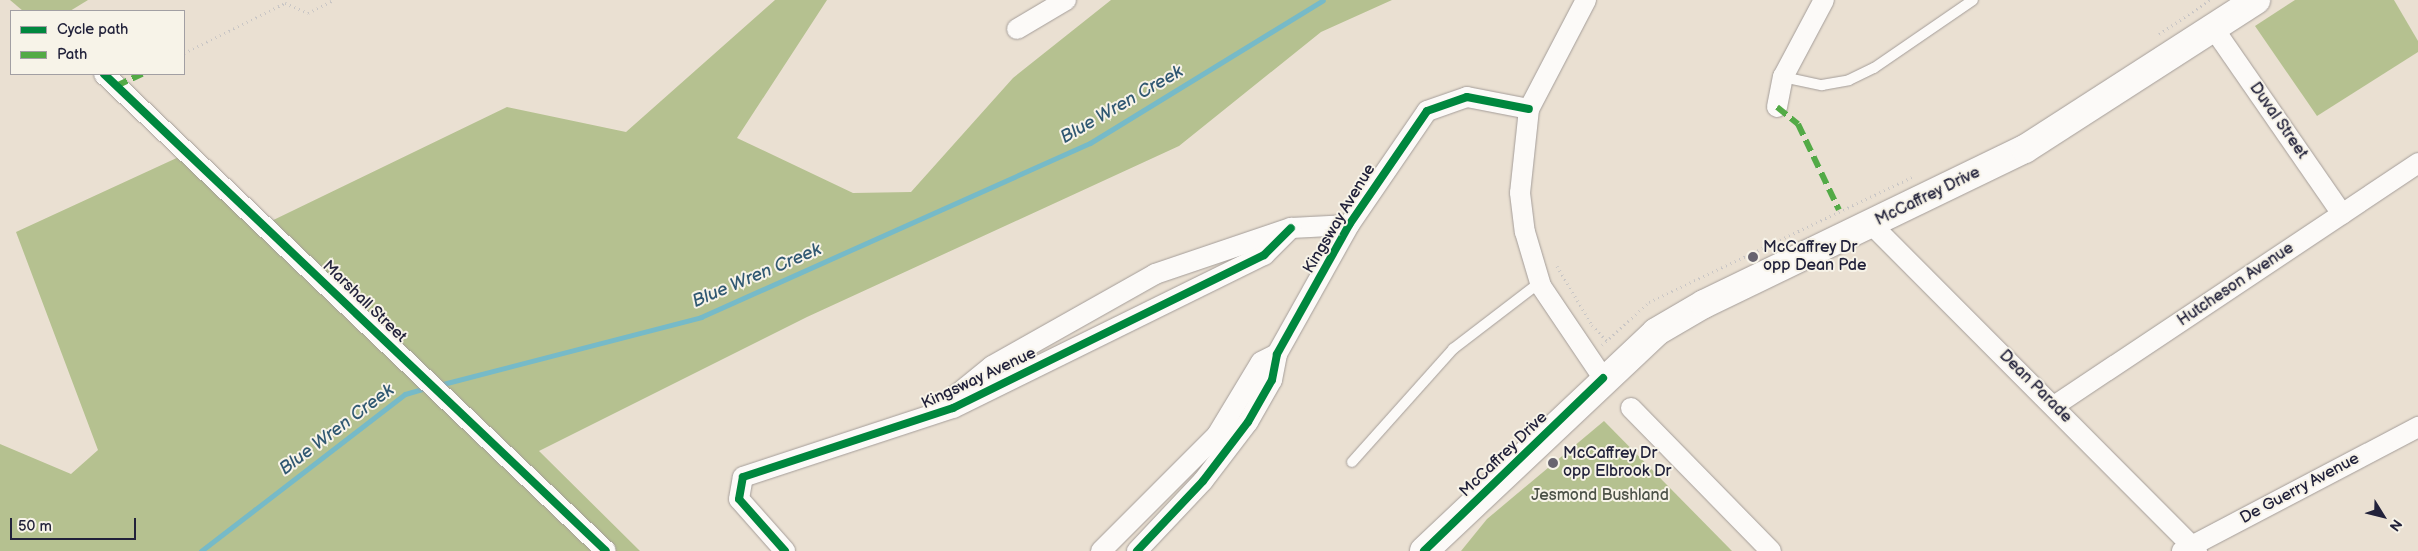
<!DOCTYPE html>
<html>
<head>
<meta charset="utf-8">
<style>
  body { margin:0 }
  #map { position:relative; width:2418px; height:551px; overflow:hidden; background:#eae0d2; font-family:"Balsamiq Sans",sans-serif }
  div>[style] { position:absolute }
  .forest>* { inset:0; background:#b5c190 }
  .stream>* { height:5px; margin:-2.5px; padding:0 2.5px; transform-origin:2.5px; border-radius:2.5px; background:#76bac8 }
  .path>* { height:3px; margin-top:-1.5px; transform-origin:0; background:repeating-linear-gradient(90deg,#c9c6c5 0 1px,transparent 0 5px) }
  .roads { filter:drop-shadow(0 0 1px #a49d99) drop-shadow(0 0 1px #a49d99) }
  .service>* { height:10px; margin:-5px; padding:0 5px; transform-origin:5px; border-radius:5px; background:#fcfaf8 }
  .minor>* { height:20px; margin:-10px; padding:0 10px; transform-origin:10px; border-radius:10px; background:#fcfaf8 }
  .secondary>* { height:28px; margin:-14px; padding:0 14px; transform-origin:14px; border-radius:14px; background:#fcfaf8 }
  .quiet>* { height:6px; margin-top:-3px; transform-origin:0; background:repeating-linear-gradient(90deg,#53aa46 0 12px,transparent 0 18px) }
  .cycleway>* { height:8px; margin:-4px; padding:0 4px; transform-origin:4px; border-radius:4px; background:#00873e }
  .dots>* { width:14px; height:14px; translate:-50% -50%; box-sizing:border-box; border:2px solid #f7f3e8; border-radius:50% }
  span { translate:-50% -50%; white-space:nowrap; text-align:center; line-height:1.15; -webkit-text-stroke:4px #f7f3e8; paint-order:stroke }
  .street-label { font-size:16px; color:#22223b }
  .poi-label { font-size:16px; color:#22223b }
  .left { translate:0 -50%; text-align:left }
  .park-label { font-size:16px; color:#4c5248 }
  .water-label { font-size:18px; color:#305872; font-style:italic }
  .legend { position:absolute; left:10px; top:10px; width:175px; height:65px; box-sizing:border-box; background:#f7f3e8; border:1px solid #a29fa3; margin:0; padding:6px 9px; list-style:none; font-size:15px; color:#22223b }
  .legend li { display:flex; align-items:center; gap:10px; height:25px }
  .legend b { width:25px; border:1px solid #a29fa3 }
  .north { position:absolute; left:2358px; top:491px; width:50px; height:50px; -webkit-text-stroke:4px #f7f3e8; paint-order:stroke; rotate:126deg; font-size:14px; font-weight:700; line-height:20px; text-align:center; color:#22223b }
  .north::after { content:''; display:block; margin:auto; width:18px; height:22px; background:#22223b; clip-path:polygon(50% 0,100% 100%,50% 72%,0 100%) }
  .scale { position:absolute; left:10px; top:518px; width:126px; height:22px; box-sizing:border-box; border:2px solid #22223b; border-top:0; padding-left:6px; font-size:15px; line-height:18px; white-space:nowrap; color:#22223b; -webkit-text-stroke:4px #f7f3e8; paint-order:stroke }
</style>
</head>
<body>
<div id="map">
  <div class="forest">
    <i style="clip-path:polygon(10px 0,88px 0,70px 11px,23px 11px)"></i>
    <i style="clip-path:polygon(775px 0,827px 0,737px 138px,853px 193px,911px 192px,1013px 78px,1111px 0,1392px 0,1321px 32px,1179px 146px,807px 317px,539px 451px,640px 551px,0 551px,0 444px,71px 474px,98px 450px,16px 232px,181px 156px,261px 226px,507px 107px,626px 132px)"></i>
    <i style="clip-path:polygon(2295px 0,2394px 0,2418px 41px,2418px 52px,2317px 116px,2255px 26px)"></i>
    <i style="clip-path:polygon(1604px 421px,1732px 551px,1461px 551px,1487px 519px)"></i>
  </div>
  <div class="stream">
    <i style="left:439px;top:385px;width:271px;rotate:-14.5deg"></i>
    <i style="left:701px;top:317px;width:426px;rotate:-24.1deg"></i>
    <i style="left:1090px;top:143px;width:273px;rotate:-31.5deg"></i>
    <i style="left:201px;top:551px;width:257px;rotate:-37.6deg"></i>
    <i style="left:405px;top:394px;width:22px;rotate:-16deg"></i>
  </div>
  <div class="path">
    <i style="left:2159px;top:34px;width:61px;rotate:-33.7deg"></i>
    <i style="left:184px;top:53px;width:113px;rotate:-26.3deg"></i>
    <i style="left:285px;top:3px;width:25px;rotate:23deg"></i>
    <i style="left:308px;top:13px;width:29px;rotate:-27deg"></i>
    <i style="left:1557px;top:266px;width:69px;rotate:59.3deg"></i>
    <i style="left:1592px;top:325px;width:22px;rotate:47deg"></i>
    <i style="left:1602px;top:345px;width:64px;rotate:-42.5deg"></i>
    <i style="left:1649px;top:302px;width:291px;rotate:-25.4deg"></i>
  </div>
  <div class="roads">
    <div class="service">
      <i style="left:1783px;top:77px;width:40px;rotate:12deg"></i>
      <i style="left:1822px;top:85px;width:27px;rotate:-10deg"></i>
      <i style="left:1849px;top:80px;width:28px;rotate:-26deg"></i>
      <i style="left:1874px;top:68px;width:120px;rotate:-34.5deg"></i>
      <i style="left:1352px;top:462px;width:152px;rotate:-48.2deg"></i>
      <i style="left:1453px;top:349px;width:108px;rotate:-37.5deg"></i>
    </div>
    <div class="minor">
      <i style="left:1586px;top:0;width:123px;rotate:117.6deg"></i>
      <i style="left:1529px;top:109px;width:84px;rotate:96.1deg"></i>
      <i style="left:1520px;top:193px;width:39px;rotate:83deg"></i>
      <i style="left:1525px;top:232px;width:56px;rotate:73.5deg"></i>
      <i style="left:1541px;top:286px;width:111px;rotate:56deg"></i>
      <i style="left:1017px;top:29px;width:57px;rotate:-30.6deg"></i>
      <i style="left:2214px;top:29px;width:225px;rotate:55.3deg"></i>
      <i style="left:104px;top:74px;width:692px;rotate:43.54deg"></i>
      <i style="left:1777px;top:107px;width:31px;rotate:-79deg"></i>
      <i style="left:1783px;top:77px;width:87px;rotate:-62deg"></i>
      <i style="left:1871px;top:224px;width:462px;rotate:45.1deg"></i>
      <i style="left:949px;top:401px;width:55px;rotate:-39.1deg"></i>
      <i style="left:992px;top:366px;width:187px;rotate:-29.4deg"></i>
      <i style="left:1155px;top:274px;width:144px;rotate:-18.7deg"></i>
      <i style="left:1291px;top:228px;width:58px;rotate:-3deg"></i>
      <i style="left:2054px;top:406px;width:438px;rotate:-33.7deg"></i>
      <i style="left:1631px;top:408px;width:200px;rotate:45.6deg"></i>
      <i style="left:785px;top:551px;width:69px;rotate:-131.5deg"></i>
      <i style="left:739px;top:499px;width:22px;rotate:-80deg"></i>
      <i style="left:743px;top:477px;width:221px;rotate:-18.2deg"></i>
      <i style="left:953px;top:408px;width:347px;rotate:-26.2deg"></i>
      <i style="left:1264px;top:255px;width:38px;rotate:-45deg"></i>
      <i style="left:1101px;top:551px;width:164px;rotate:-45deg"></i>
      <i style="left:1217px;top:435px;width:85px;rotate:-58.9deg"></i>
      <i style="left:1261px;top:362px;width:18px;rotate:-27deg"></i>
      <i style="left:1137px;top:551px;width:96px;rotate:-46.7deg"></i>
      <i style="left:1203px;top:481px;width:74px;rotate:-52.7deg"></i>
      <i style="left:1248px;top:422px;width:48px;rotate:-60.3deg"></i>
      <i style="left:1272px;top:380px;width:26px;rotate:-79deg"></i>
      <i style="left:1277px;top:354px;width:148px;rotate:-60.8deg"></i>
      <i style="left:1349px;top:225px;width:138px;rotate:-55.6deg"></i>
      <i style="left:1427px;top:111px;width:42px;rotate:-19.3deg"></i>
      <i style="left:1467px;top:97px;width:63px;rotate:11deg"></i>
      <i style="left:2182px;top:551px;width:267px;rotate:-27.7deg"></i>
    </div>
    <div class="secondary">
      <i style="left:1424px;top:551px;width:319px;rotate:-43.3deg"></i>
      <i style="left:1656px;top:332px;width:56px;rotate:-30.3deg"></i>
      <i style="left:1704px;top:304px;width:356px;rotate:-25.8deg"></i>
      <i style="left:2025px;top:149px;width:275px;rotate:-32.8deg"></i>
    </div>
  </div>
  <div class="quiet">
    <i style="left:116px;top:86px;width:29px;rotate:-25deg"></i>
    <i style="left:1777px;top:107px;width:27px;rotate:39deg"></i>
    <i style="left:1798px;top:124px;width:95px;rotate:64.5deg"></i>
  </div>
  <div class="cycleway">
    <i style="left:104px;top:74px;width:692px;rotate:43.54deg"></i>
    <i style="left:785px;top:551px;width:69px;rotate:-131.5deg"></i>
    <i style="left:739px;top:499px;width:22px;rotate:-80deg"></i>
    <i style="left:743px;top:477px;width:221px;rotate:-18.2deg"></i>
    <i style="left:953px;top:408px;width:347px;rotate:-26.2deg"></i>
    <i style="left:1264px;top:255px;width:38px;rotate:-45deg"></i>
    <i style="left:1137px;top:551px;width:96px;rotate:-46.7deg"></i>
    <i style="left:1203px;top:481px;width:74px;rotate:-52.7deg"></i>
    <i style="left:1248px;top:422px;width:48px;rotate:-60.3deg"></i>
    <i style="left:1272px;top:380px;width:26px;rotate:-79deg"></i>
    <i style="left:1277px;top:354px;width:148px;rotate:-60.8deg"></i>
    <i style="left:1349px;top:225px;width:138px;rotate:-55.6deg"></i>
    <i style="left:1427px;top:111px;width:42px;rotate:-19.3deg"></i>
    <i style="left:1467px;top:97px;width:63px;rotate:11deg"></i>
    <i style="left:1424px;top:551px;width:249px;rotate:-44deg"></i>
  </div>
  <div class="dots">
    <i style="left:1753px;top:257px;background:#686470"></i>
    <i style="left:1553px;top:463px;background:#686470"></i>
  </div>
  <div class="street-label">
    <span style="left:2278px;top:121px;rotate:55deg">Duval Street</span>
    <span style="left:1928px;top:197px;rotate:-26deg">McCaffrey Drive</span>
    <span style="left:1340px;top:219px;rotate:-59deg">Kingsway Avenue</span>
    <span style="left:2236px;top:285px;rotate:-34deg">Hutcheson Avenue</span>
    <span style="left:364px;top:302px;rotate:44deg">Marshall Street</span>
    <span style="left:979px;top:379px;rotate:-25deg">Kingsway Avenue</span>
    <span style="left:2035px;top:387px;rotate:45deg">Dean Parade</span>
    <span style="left:1504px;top:455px;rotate:-44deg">McCaffrey Drive</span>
    <span style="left:2300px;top:489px;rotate:-28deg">De Guerry Avenue</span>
  </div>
  <div class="poi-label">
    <span class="left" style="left:1763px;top:257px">McCaffrey Dr<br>opp Dean Pde</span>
    <span class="left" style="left:1563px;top:463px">McCaffrey Dr<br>opp Elbrook Dr</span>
  </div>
  <div class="park-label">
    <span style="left:1600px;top:496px">Jesmond Bushland</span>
  </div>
  <div class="water-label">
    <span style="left:1122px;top:105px;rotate:-30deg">Blue Wren Creek</span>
    <span style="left:757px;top:276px;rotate:-23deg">Blue Wren Creek</span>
    <span style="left:337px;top:430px;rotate:-37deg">Blue Wren Creek</span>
  </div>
  <ul class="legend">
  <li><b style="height:6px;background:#00873e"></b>Cycle path</li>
  <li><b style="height:6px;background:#53aa46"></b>Path</li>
  </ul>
  <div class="north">N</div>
  <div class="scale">50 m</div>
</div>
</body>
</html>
